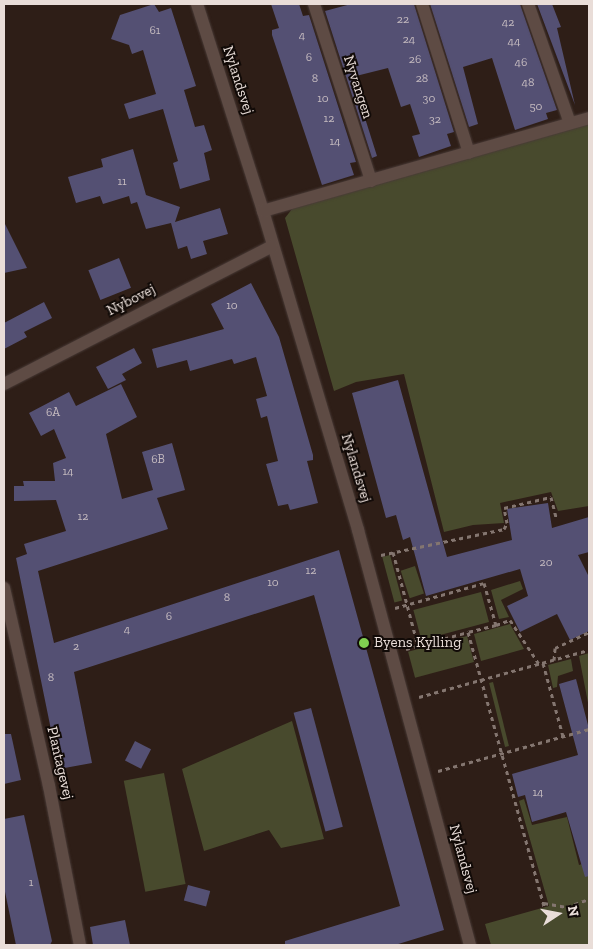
<!DOCTYPE html>
<html>
<head>
<meta charset="utf-8">
<style>
  body { margin:0 }
  #map { position:relative; width:593px; height:949px; overflow:hidden; background:#2e1e17; font-family:"Zilla Slab",serif }
  div>[style] { position:absolute }
  .green>* { inset:0; background:#484a2d; transform-origin:0 0 }
  .building>* { inset:0; background:#545073; transform-origin:0 0 }
  .path>* { height:3px; margin-top:-1.5px; transform-origin:0; background:repeating-linear-gradient(90deg,#847670 0 4px,transparent 0 8px) }
  .roads { filter:drop-shadow(0 0 1px #483a36) drop-shadow(0 0 1px #483a36) }
  .minor>* { height:12px; margin:-6px; padding:0 6px; transform-origin:6px; border-radius:6px; background:#5e4b44 }
  .dots>* { width:14px; height:14px; translate:-50% -50%; box-sizing:border-box; border:2px solid #110a07; border-radius:50% }
  span { translate:-50% -50%; white-space:nowrap; text-align:center; line-height:1.15; -webkit-text-stroke:4px #110a07; paint-order:stroke }
  .number-label { font-size:12px; color:#c4babf }
  .number-label span { -webkit-text-stroke-width:0 }
  .street-label { font-size:15px; color:#e9ddd8 }
  .poi-label { font-size:15px; color:#e9ddd8 }
  .left { translate:0 -50%; text-align:left }
  .frame { position:absolute; inset:0; border:5px solid #e9ddd8; pointer-events:none }
  .north { position:absolute; left:533px; top:889px; width:50px; height:50px; -webkit-text-stroke:4px #110a07; paint-order:stroke; rotate:79deg; font-size:14px; font-weight:700; line-height:20px; text-align:center; color:#e9ddd8 }
  .north::after { content:''; display:block; margin:auto; width:18px; height:22px; background:#e9ddd8; clip-path:polygon(50% 0,100% 100%,50% 72%,0 100%) }
</style>
</head>
<body>
<div id="map">
  <div class="green">
    <i style="clip-path:polygon(589px 122px,589px 506px,558px 511px,551px 492px,500px 503px,504px 523px,473px 525px,444px 532px,404px 374px,356px 382px,334px 391px,285px 218px,292px 209px)"></i>
    <i style="left:390px;top:555px;width:47px;height:8px;rotate:75deg"></i>
    <i style="left:415px;top:566px;width:29px;height:15px;rotate:72deg"></i>
    <i style="clip-path:polygon(520px 581px,523px 589px,501px 600px,509px 617px,499px 619px,491px 590px)"></i>
    <i style="left:481px;top:592px;width:31px;height:70px;rotate:75deg"></i>
    <i style="clip-path:polygon(510px 624px,524px 649px,481px 661px,474px 634px)"></i>
    <i style="left:467px;top:636px;width:27px;height:61px;rotate:75deg"></i>
    <i style="clip-path:polygon(589px 653px,589px 708px,579px 656px)"></i>
    <i style="clip-path:polygon(571px 659px,573px 671px,558px 676px,557px 687px,553px 688px,548px 665px)"></i>
    <i style="left:493px;top:682px;width:66px;height:4px;rotate:76deg"></i>
    <i style="clip-path:polygon(292px 721px,324px 839px,281px 848px,269px 830px,204px 851px,182px 769px)"></i>
    <i style="left:164px;top:773px;width:113px;height:41px;rotate:79deg"></i>
    <i style="clip-path:polygon(524px 799px,532px 825px,567px 817px,579px 865px,589px 862px,589px 945px,491px 945px,485px 924px,549px 906px,519px 801px)"></i>
  </div>
  <div class="building">
    <i style="clip-path:polygon(154px 4px,159px 12px,171px 8px,196px 86px,184px 90px,195px 127px,204px 125px,212px 150px,204px 153px,210px 180px,180px 189px,173px 163px,178px 161px,163px 109px,129px 119px,124px 104px,156px 94px,143px 50px,132px 54px,129px 45px,111px 39px,120px 15px)"></i>
    <i style="clip-path:polygon(271px 4px,299px 4px,303px 16px,309px 15px,356px 162px,350px 163px,354px 175px,322px 185px,272px 35px,272px 30px,279px 28px)"></i>
    <i style="clip-path:polygon(351px 4px,414px 4px,454px 132px,447px 134px,451px 146px,419px 157px,412px 136px,420px 134px,410px 104px,401px 107px,388px 68px,352px 77px,377px 156px,372px 158px,325px 11px)"></i>
    <i style="clip-path:polygon(430px 4px,520px 4px,557px 110px,546px 113px,548px 119px,515px 130px,492px 58px,463px 67px,478px 124px,469px 127px)"></i>
    <i style="clip-path:polygon(537px 4px,552px 4px,561px 27px,557px 28px,575px 105px)"></i>
    <i style="clip-path:polygon(133px 149px,146px 195px,180px 207px,175px 222px,220px 208px,228px 234px,203px 241px,207px 254px,191px 259px,187px 246px,178px 249px,171px 223px,146px 229px,137px 202px,131px 204px,129px 196px,103px 204px,100px 196px,76px 203px,68px 177px,103px 167px,101px 159px)"></i>
    <i style="clip-path:polygon(4px 222px,27px 268px,4px 273px)"></i>
    <i style="left:119px;top:258px;width:32px;height:33px;rotate:68deg"></i>
    <i style="clip-path:polygon(251px 283px,279px 337px,313px 455px,313px 460px,307px 461px,318px 503px,290px 510px,288px 504px,278px 506px,266px 464px,278px 461px,267px 416px,261px 418px,256px 399px,267px 396px,256px 357px,234px 364px,232px 359px,190px 371px,187px 360px,157px 368px,152px 349px,224px 329px,211px 304px)"></i>
    <i style="clip-path:polygon(44px 302px,52px 318px,24px 332px,27px 337px,4px 349px,4px 323px)"></i>
    <i style="clip-path:polygon(134px 348px,142px 363px,122px 374px,126px 380px,108px 389px,96px 367px)"></i>
    <i style="clip-path:polygon(398px 380px,447px 557px,512px 540px,507px 509px,548px 503px,552px 528px,589px 517px,589px 552px,578px 555px,589px 577px,589px 631px,570px 640px,557px 614px,520px 632px,507px 606px,528px 596px,520px 569px,426px 596px,410px 537px,403px 540px,396px 515px,386px 518px,352px 393px)"></i>
    <i style="clip-path:polygon(121px 384px,137px 417px,106px 434px,122px 499px,153px 490px,142px 452px,172px 443px,185px 490px,157px 498px,168px 529px,38px 571px,54px 643px,339px 550px,444px 930px,395px 945px,285px 945px,285px 941px,400px 906px,314px 595px,74px 672px,92px 763px,59px 769px,16px 558px,27px 554px,24px 544px,66px 531px,56px 500px,14px 501px,14px 486px,24px 486px,23px 481px,55px 481px,53px 463px,66px 458px,54px 429px,41px 436px,29px 413px,69px 392px,76px 406px)"></i>
    <i style="clip-path:polygon(576px 679px,589px 729px,589px 876px,585px 877px,566px 812px,532px 822px,525px 795px,518px 797px,512px 774px,578px 755px,559px 684px)"></i>
    <i style="left:311px;top:708px;width:123px;height:18px;rotate:75deg"></i>
    <i style="clip-path:polygon(4px 734px,11px 734px,21px 780px,4px 784px)"></i>
    <i style="left:135px;top:741px;width:18px;height:22px;rotate:27deg"></i>
    <i style="clip-path:polygon(24px 815px,52px 941px,50px 945px,16px 945px,4px 887px,4px 819px)"></i>
    <i style="left:188px;top:885px;width:23px;height:16px;rotate:15deg"></i>
    <i style="clip-path:polygon(125px 920px,130px 945px,93px 945px,90px 927px)"></i>
  </div>
  <div class="path">
    <i style="left:393px;top:552px;width:97px;rotate:75.1deg"></i>
    <i style="left:381px;top:555px;width:126px;rotate:-11.9deg"></i>
    <i style="left:504px;top:529px;width:7px;rotate:-63deg"></i>
    <i style="left:507px;top:523px;width:15px;rotate:-101deg"></i>
    <i style="left:504px;top:508px;width:48px;rotate:-13.2deg"></i>
    <i style="left:551px;top:497px;width:21px;rotate:76deg"></i>
    <i style="left:395px;top:608px;width:92px;rotate:-15.7deg"></i>
    <i style="left:484px;top:583px;width:44px;rotate:74.1deg"></i>
    <i style="left:496px;top:625px;width:29px;rotate:166deg"></i>
    <i style="left:468px;top:632px;width:288px;rotate:74.5deg"></i>
    <i style="left:496px;top:625px;width:15px;rotate:-20deg"></i>
    <i style="left:510px;top:620px;width:53px;rotate:56.6deg"></i>
    <i style="left:406px;top:649px;width:64px;rotate:-15.3deg"></i>
    <i style="left:554px;top:660px;width:12px;rotate:-85deg"></i>
    <i style="left:555px;top:648px;width:38px;rotate:-25deg"></i>
    <i style="left:543px;top:663px;width:76px;rotate:74.7deg"></i>
    <i style="left:419px;top:697px;width:176px;rotate:-15.5deg"></i>
    <i style="left:438px;top:771px;width:157px;rotate:-15.5deg"></i>
    <i style="left:544px;top:903px;width:23px;rotate:10deg"></i>
    <i style="left:567px;top:907px;width:23px;rotate:-20deg"></i>
  </div>
  <div class="roads">
    <div class="minor">
      <i style="left:197px;top:4px;width:217px;rotate:72.3deg"></i>
      <i style="left:263px;top:211px;width:333px;rotate:73.4deg"></i>
      <i style="left:358px;top:530px;width:430px;rotate:74.9deg"></i>
      <i style="left:314px;top:4px;width:186px;rotate:72.1deg"></i>
      <i style="left:422px;top:4px;width:156px;rotate:72.5deg"></i>
      <i style="left:528px;top:4px;width:126px;rotate:70.6deg"></i>
      <i style="left:263px;top:211px;width:339px;rotate:-15.9deg"></i>
      <i style="left:4px;top:384px;width:301px;rotate:-27.2deg"></i>
      <i style="left:4px;top:588px;width:203px;rotate:77.2deg"></i>
      <i style="left:49px;top:786px;width:162px;rotate:79deg"></i>
    </div>
  </div>
  <div class="dots">
    <i style="left:364px;top:643px;background:#81d050"></i>
  </div>
  <div class="number-label">
    <span style="left:403px;top:20px">22</span>
    <span style="left:508px;top:23px">42</span>
    <span style="left:155px;top:31px">61</span>
    <span style="left:302px;top:36px">4</span>
    <span style="left:409px;top:40px">24</span>
    <span style="left:514px;top:42px">44</span>
    <span style="left:309px;top:58px">6</span>
    <span style="left:415px;top:60px">26</span>
    <span style="left:521px;top:63px">46</span>
    <span style="left:315px;top:79px">8</span>
    <span style="left:422px;top:79px">28</span>
    <span style="left:528px;top:83px">48</span>
    <span style="left:323px;top:99px">10</span>
    <span style="left:429px;top:99px">30</span>
    <span style="left:536px;top:107px">50</span>
    <span style="left:329px;top:119px">12</span>
    <span style="left:435px;top:120px">32</span>
    <span style="left:335px;top:142px">14</span>
    <span style="left:122px;top:182px">11</span>
    <span style="left:232px;top:306px">10</span>
    <span style="left:53px;top:413px">6A</span>
    <span style="left:158px;top:460px">6B</span>
    <span style="left:68px;top:472px">14</span>
    <span style="left:83px;top:517px">12</span>
    <span style="left:546px;top:563px">20</span>
    <span style="left:311px;top:571px">12</span>
    <span style="left:273px;top:583px">10</span>
    <span style="left:227px;top:598px">8</span>
    <span style="left:169px;top:617px">6</span>
    <span style="left:127px;top:630px">4</span>
    <span style="left:76px;top:647px">2</span>
    <span style="left:51px;top:678px">8</span>
    <span style="left:538px;top:793px">14</span>
    <span style="left:31px;top:883px">1</span>
  </div>
  <div class="street-label">
    <span style="left:238px;top:80px;rotate:72deg">Nylandsvej</span>
    <span style="left:358px;top:87px;rotate:72deg">Nyvangen</span>
    <span style="left:131px;top:300px;rotate:-27deg">Nybovej</span>
    <span style="left:356px;top:468px;rotate:73deg">Nylandsvej</span>
    <span style="left:60px;top:763px;rotate:77deg">Plantagevej</span>
    <span style="left:463px;top:859px;rotate:75deg">Nylandsvej</span>
  </div>
  <div class="poi-label">
    <span class="left" style="left:374px;top:643px">Byens Kylling</span>
  </div>
  <div class="frame"></div>
  <div class="north">N</div>
</div>
</body>
</html>
